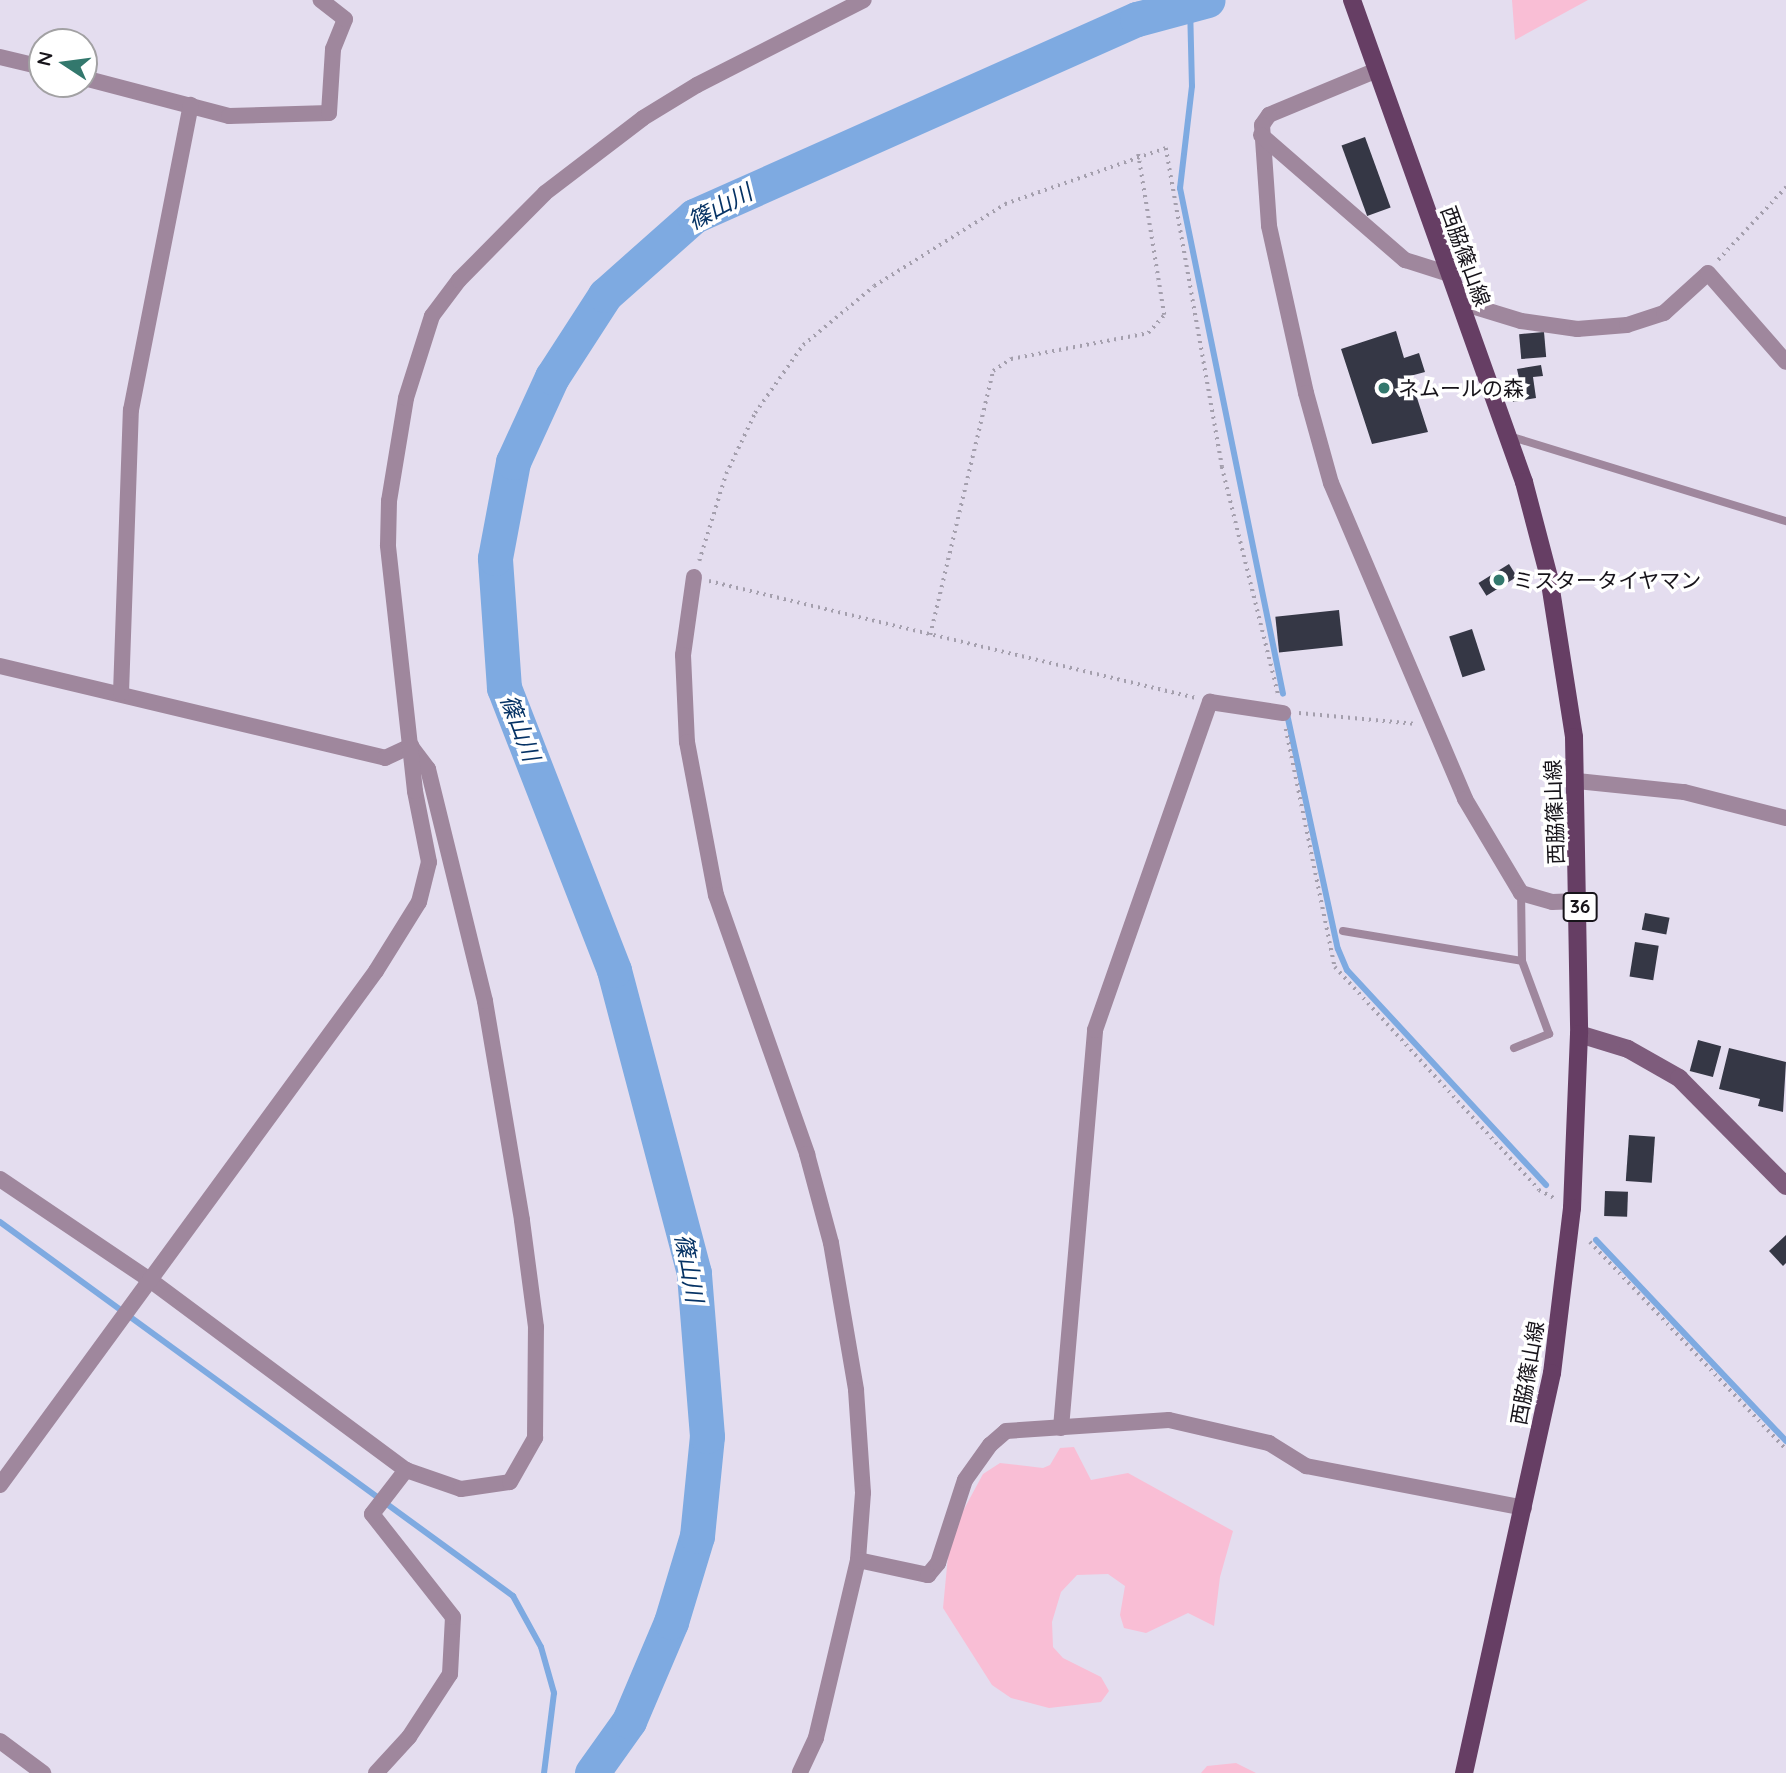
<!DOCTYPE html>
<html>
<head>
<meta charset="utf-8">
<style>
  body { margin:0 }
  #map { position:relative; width:1786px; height:1773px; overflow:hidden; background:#e4ddef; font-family:Quicksand,"Noto Sans JP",sans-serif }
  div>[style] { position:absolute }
  .green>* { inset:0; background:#f9bed5 }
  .stream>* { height:6px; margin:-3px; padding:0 3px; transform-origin:3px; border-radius:3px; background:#7eaae1 }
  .river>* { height:35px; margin:-17.5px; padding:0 17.5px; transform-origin:17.5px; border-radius:17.5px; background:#7eaae1 }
  .building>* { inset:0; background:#353745; transform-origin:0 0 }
  .path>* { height:3.5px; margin-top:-1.75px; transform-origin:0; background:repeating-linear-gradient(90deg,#a49fad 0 2px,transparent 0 7px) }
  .lane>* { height:8px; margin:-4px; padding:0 4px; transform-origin:4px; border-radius:4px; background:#9f879d }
  .street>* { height:16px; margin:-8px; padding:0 8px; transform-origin:8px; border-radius:8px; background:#9f879d }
  .secondary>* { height:18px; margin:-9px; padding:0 9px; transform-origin:9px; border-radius:9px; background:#7e5c7c }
  .primary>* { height:18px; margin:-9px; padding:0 9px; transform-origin:9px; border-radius:9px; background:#663e64 }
  .dots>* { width:19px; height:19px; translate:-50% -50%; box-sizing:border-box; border:4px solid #fff; border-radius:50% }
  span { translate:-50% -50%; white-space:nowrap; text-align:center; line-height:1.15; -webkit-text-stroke:7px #fff; paint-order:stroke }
  .shield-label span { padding:2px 5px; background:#fff; border:2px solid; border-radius:5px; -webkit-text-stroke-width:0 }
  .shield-label { font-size:19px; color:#17141a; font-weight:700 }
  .street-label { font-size:21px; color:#17141a }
  .poi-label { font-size:21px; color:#17141a }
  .left { translate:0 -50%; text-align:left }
  .water-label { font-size:23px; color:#063365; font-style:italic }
  .north { position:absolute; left:28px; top:28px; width:70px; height:70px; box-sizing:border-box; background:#fff; border:2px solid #a2a1a3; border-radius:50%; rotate:283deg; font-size:19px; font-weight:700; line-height:28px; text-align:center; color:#17141a }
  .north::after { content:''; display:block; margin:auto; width:24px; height:32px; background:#33786d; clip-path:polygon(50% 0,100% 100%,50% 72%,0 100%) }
</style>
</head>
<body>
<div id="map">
  <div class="green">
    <i style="clip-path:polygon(1512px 0,1588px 0,1515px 40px)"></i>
    <i style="clip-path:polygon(1074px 1447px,1091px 1480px,1128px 1473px,1233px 1531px,1220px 1577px,1214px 1626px,1188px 1613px,1146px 1633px,1124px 1628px,1120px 1615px,1125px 1586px,1108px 1574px,1077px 1575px,1061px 1592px,1052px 1622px,1053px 1647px,1063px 1658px,1101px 1677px,1109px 1691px,1101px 1702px,1049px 1708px,1011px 1698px,992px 1685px,943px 1608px,950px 1535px,983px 1474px,1000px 1463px,1043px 1468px,1050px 1465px,1060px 1448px)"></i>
    <i style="clip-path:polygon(1236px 1763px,1256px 1773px,1201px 1773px,1207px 1766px)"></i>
  </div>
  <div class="stream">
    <i style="left:1190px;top:5px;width:81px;rotate:88.6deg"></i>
    <i style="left:1192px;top:86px;width:103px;rotate:96.7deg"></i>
    <i style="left:1180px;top:188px;width:516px;rotate:78.49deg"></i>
    <i style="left:1287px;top:714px;width:240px;rotate:77.8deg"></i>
    <i style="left:1338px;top:949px;width:23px;rotate:67deg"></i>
    <i style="left:1347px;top:970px;width:293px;rotate:47.2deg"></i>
    <i style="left:0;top:1222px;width:635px;rotate:36.09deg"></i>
    <i style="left:513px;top:1596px;width:58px;rotate:61.2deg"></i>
    <i style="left:541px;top:1647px;width:48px;rotate:74.2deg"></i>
    <i style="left:554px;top:1693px;width:81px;rotate:97.1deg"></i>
    <i style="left:1596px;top:1240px;width:277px;rotate:46.6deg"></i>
  </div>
  <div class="river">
    <i style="left:592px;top:1773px;width:64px;rotate:-54.6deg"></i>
    <i style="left:629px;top:1721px;width:108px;rotate:-67deg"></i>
    <i style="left:671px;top:1622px;width:90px;rotate:-73.2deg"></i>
    <i style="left:697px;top:1536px;width:100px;rotate:-84.3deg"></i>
    <i style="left:707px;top:1436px;width:164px;rotate:-94.6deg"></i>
    <i style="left:694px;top:1273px;width:313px;rotate:-104.8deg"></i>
    <i style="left:614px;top:970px;width:303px;rotate:-111.3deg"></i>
    <i style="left:504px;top:688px;width:130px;rotate:-94deg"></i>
    <i style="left:495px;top:558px;width:98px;rotate:-79.4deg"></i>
    <i style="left:513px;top:462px;width:94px;rotate:-65.4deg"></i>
    <i style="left:552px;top:377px;width:98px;rotate:-57.1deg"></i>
    <i style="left:605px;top:295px;width:119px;rotate:-41.6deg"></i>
    <i style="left:694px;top:216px;width:485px;rotate:-24deg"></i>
    <i style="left:1137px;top:19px;width:73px;rotate:-15deg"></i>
  </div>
  <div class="building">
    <i style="left:1365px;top:137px;width:75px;height:25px;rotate:70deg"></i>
    <i style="clip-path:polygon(1396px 331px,1404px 358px,1419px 353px,1425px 372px,1410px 376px,1428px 432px,1372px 444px,1341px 349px)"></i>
    <i style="left:1544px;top:332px;width:25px;height:25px;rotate:85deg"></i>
    <i style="clip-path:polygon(1541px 365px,1543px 376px,1533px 377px,1536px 398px,1513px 402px,1509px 380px,1519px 378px,1517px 369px)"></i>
    <i style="left:1509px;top:564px;width:15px;height:36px;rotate:58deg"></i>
    <i style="left:1339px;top:610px;width:36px;height:64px;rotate:84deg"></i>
    <i style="left:1472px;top:629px;width:43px;height:24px;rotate:72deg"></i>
    <i style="left:1645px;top:913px;width:25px;height:17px;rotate:11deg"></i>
    <i style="left:1635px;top:942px;width:24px;height:35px;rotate:9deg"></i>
    <i style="left:1698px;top:1040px;width:24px;height:32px;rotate:15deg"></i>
    <i style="clip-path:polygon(1729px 1048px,1786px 1062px,1783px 1112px,1758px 1106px,1760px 1099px,1719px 1089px)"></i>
    <i style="left:1629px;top:1135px;width:26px;height:46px;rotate:4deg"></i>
    <i style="left:1605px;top:1191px;width:23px;height:25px;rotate:2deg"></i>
    <i style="clip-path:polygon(1786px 1235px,1786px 1263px,1783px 1266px,1769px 1251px)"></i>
  </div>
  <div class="path">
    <i style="left:1718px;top:260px;width:100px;rotate:-47deg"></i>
    <i style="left:699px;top:561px;width:91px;rotate:-72.8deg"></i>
    <i style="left:726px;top:474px;width:68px;rotate:-64.6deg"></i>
    <i style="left:755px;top:413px;width:83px;rotate:-54.8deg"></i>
    <i style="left:803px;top:345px;width:92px;rotate:-39.7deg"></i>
    <i style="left:874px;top:286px;width:155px;rotate:-32deg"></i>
    <i style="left:1005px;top:204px;width:170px;rotate:-19.2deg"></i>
    <i style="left:1166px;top:148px;width:324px;rotate:80deg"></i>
    <i style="left:1222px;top:467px;width:237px;rotate:76.1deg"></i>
    <i style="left:709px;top:581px;width:500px;rotate:13.5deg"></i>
    <i style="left:930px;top:635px;width:271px;rotate:-76.6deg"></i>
    <i style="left:993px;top:371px;width:22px;rotate:-34deg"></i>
    <i style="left:1011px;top:359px;width:139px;rotate:-10.7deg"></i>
    <i style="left:1148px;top:333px;width:24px;rotate:-48deg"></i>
    <i style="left:1164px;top:315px;width:163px;rotate:-99.2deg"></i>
    <i style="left:1299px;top:713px;width:118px;rotate:5.4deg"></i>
    <i style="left:1286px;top:729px;width:243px;rotate:78.4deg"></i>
    <i style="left:1335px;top:967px;width:302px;rotate:47.5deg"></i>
    <i style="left:1539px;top:1190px;width:17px;rotate:28deg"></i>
    <i style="left:1590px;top:1242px;width:285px;rotate:46.6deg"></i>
  </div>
  <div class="lane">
    <i style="left:1509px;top:436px;width:290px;rotate:17.1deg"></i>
    <i style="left:1343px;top:931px;width:181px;rotate:9.5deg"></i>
    <i style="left:1522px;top:961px;width:68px;rotate:-90.8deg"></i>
    <i style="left:1514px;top:1048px;width:38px;rotate:-22deg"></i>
    <i style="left:1549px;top:1034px;width:78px;rotate:-110.3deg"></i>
  </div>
  <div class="street">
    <i style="left:0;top:57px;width:43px;rotate:13.4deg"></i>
    <i style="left:1377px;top:70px;width:117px;rotate:157.4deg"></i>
    <i style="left:1269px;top:115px;width:12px;rotate:125deg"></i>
    <i style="left:1262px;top:125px;width:101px;rotate:86deg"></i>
    <i style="left:1269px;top:226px;width:171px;rotate:77.5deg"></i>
    <i style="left:1306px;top:393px;width:93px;rotate:74.5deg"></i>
    <i style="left:1331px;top:483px;width:343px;rotate:67deg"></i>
    <i style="left:1465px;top:799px;width:109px;rotate:59.2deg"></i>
    <i style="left:1521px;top:893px;width:32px;rotate:16deg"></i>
    <i style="left:1552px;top:902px;width:28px;rotate:-2deg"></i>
    <i style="left:84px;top:78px;width:150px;rotate:14.7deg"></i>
    <i style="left:229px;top:116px;width:100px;rotate:-1.7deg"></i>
    <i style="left:329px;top:113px;width:64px;rotate:-86.4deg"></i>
    <i style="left:333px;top:49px;width:32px;rotate:-68deg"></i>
    <i style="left:345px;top:19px;width:31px;rotate:-142deg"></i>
    <i style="left:1261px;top:135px;width:191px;rotate:41deg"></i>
    <i style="left:1405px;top:260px;width:46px;rotate:17.7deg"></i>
    <i style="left:1459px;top:302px;width:65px;rotate:17deg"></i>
    <i style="left:1521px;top:321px;width:57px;rotate:8.1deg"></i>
    <i style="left:1577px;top:329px;width:50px;rotate:-4.6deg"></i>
    <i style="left:1627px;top:325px;width:39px;rotate:-18deg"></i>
    <i style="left:1664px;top:313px;width:59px;rotate:-42.3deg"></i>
    <i style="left:1708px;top:273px;width:118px;rotate:48.8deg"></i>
    <i style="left:694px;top:577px;width:79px;rotate:98deg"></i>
    <i style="left:683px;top:655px;width:87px;rotate:87.4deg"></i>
    <i style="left:687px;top:742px;width:156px;rotate:79.3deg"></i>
    <i style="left:716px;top:895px;width:275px;rotate:70.6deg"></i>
    <i style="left:807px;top:1154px;width:92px;rotate:74.9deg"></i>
    <i style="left:831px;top:1243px;width:149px;rotate:80.3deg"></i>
    <i style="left:856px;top:1390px;width:103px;rotate:86.1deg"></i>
    <i style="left:863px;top:1493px;width:67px;rotate:94.3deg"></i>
    <i style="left:858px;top:1560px;width:183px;rotate:103.3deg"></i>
    <i style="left:816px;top:1738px;width:38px;rotate:115deg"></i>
    <i style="left:0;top:666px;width:396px;rotate:13.4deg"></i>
    <i style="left:385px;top:758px;width:29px;rotate:-25deg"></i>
    <i style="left:121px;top:693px;width:283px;rotate:-88deg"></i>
    <i style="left:131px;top:410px;width:311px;rotate:-78.9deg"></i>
    <i style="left:1577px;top:781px;width:108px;rotate:5.9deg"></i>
    <i style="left:1684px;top:792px;width:105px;rotate:14.3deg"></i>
    <i style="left:0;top:1179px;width:181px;rotate:34deg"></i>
    <i style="left:150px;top:1280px;width:319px;rotate:36.6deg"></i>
    <i style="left:406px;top:1470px;width:58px;rotate:19.1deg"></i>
    <i style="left:461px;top:1489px;width:49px;rotate:-8.1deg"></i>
    <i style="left:510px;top:1482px;width:51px;rotate:-60.4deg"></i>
    <i style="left:535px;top:1438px;width:111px;rotate:-89.5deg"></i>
    <i style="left:536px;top:1327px;width:108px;rotate:-97.5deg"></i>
    <i style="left:522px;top:1220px;width:222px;rotate:-99.6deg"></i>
    <i style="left:485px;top:1001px;width:239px;rotate:-103.8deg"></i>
    <i style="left:428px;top:769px;width:26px;rotate:-127deg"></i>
    <i style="left:1061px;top:1428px;width:399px;rotate:-85.1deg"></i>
    <i style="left:1095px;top:1030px;width:348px;rotate:-70.7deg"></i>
    <i style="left:1210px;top:702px;width:74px;rotate:8.6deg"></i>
    <i style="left:0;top:1485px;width:637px;rotate:-53.81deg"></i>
    <i style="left:376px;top:971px;width:81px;rotate:-58.1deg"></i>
    <i style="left:419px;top:902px;width:41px;rotate:-76deg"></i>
    <i style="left:429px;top:862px;width:72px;rotate:-101.2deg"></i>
    <i style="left:415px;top:791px;width:247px;rotate:-96.3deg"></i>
    <i style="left:388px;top:545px;width:44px;rotate:-88.7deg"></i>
    <i style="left:389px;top:501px;width:104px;rotate:-80.6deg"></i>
    <i style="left:406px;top:398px;width:86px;rotate:-72.4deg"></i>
    <i style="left:432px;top:316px;width:45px;rotate:-53.1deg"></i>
    <i style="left:459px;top:280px;width:122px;rotate:-45.3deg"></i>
    <i style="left:545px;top:193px;width:123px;rotate:-37.4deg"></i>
    <i style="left:643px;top:118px;width:63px;rotate:-31.4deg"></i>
    <i style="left:697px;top:85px;width:187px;rotate:-27deg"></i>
    <i style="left:858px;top:1560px;width:72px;rotate:12.1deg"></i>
    <i style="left:928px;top:1575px;width:16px;rotate:-50deg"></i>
    <i style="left:938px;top:1563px;width:87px;rotate:-72deg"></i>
    <i style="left:965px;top:1480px;width:43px;rotate:-54.5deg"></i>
    <i style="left:990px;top:1445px;width:21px;rotate:-41deg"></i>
    <i style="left:1006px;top:1431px;width:163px;rotate:-3.9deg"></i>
    <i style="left:1169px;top:1420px;width:103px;rotate:13deg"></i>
    <i style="left:1269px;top:1443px;width:44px;rotate:31.9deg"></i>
    <i style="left:1306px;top:1466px;width:222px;rotate:10.9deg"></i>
    <i style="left:0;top:1741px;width:54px;rotate:36.7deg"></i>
    <i style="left:376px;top:1773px;width:49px;rotate:-47.5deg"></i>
    <i style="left:409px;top:1737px;width:75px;rotate:-56.9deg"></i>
    <i style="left:450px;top:1674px;width:57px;rotate:-87deg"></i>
    <i style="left:453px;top:1617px;width:131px;rotate:-128.2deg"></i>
    <i style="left:372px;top:1514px;width:56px;rotate:-52.3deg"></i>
  </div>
  <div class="secondary">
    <i style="left:1579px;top:1034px;width:51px;rotate:17deg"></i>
    <i style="left:1628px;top:1049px;width:59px;rotate:29.6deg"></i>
    <i style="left:1679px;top:1078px;width:152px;rotate:45.3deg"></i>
  </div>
  <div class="primary">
    <i style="left:1352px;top:0;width:512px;rotate:70.36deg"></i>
    <i style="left:1524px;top:482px;width:98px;rotate:75.3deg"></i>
    <i style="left:1549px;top:577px;width:162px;rotate:81.1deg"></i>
    <i style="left:1574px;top:737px;width:297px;rotate:89deg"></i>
    <i style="left:1579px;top:1034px;width:174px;rotate:92.3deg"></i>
    <i style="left:1572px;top:1208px;width:166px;rotate:96.9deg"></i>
    <i style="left:1552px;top:1373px;width:410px;rotate:102.4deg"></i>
  </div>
  <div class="dots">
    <i style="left:1384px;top:388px;background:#33786d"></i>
    <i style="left:1499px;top:580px;background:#33786d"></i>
  </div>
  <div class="shield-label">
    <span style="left:1580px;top:907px">36</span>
  </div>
  <div class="street-label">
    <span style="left:1466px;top:256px;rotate:70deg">西脇篠山線</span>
    <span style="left:1554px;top:812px;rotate:-92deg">西脇篠山線</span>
    <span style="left:1527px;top:1373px;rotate:-80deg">西脇篠山線</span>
  </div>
  <div class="poi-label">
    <span class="left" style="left:1398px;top:388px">ネムールの森</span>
    <span class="left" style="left:1513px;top:580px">ミスタータイヤマン</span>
  </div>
  <div class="water-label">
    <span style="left:720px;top:207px;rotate:-28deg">篠山川</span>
    <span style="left:520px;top:728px;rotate:69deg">篠山川</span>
    <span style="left:689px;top:1268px;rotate:80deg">篠山川</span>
  </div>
  <div class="north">N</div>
</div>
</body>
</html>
